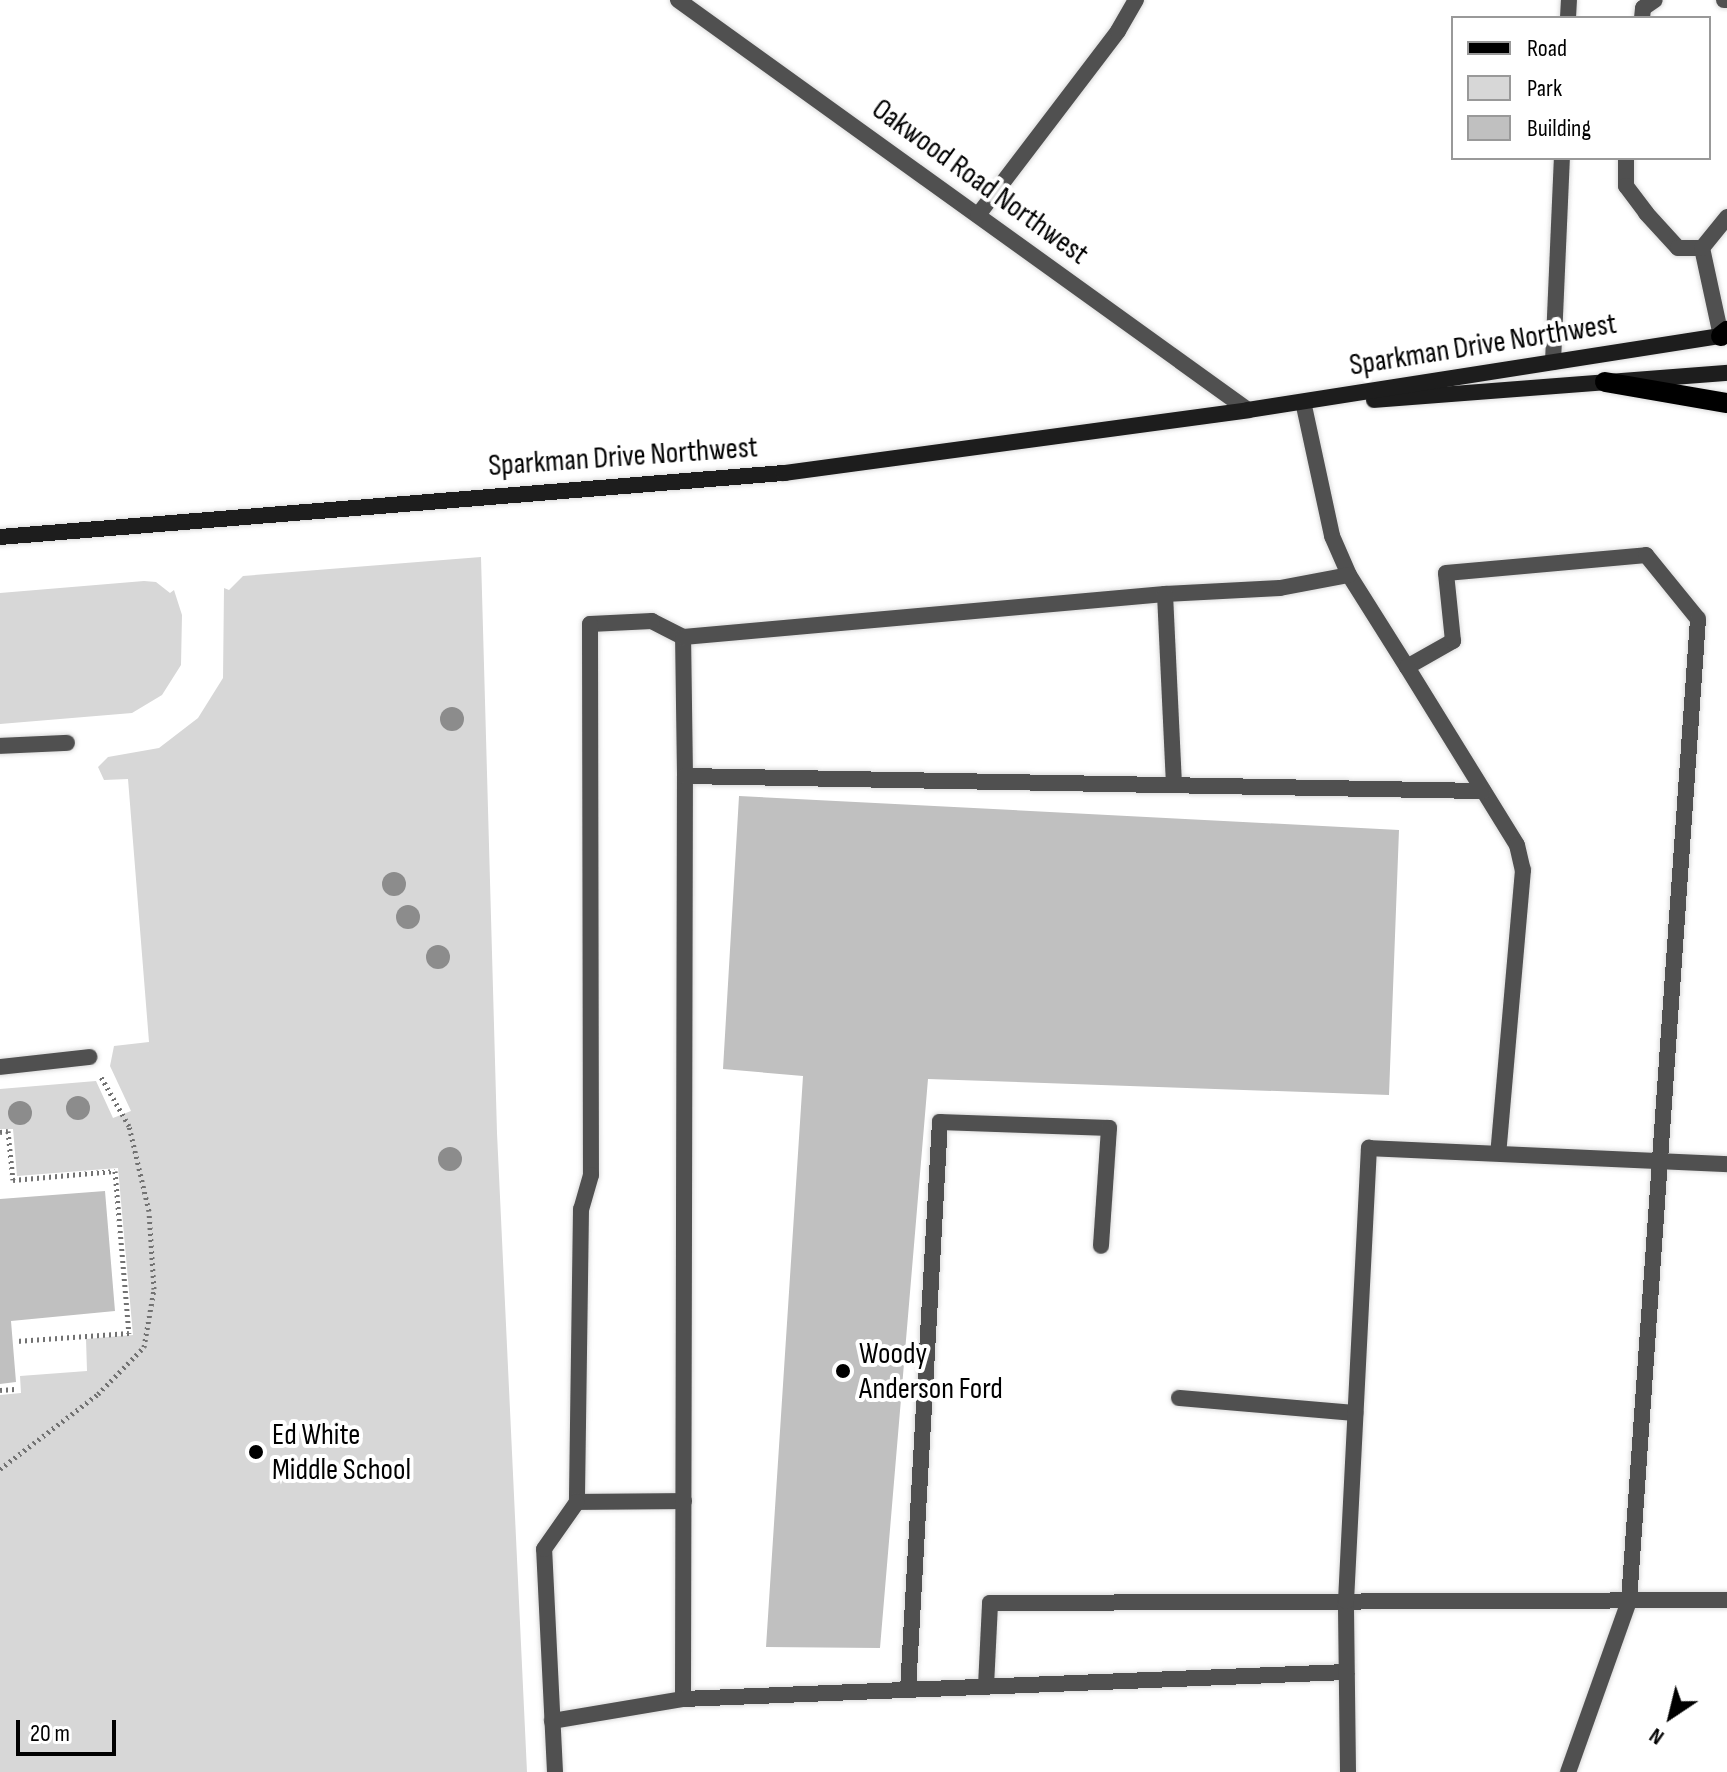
<!DOCTYPE html>
<html>
<head>
<meta charset="utf-8">
<style>
  body { margin:0 }
  #map { position:relative; width:1727px; height:1772px; overflow:hidden; background:#fff; font-family:"Sofia Sans Condensed",sans-serif }
  div>[style] { position:absolute }
  .green>* { inset:0; background:#d7d7d7 }
  .building>* { inset:0; background:#c0c0c0 }
  .path>* { height:5px; margin-top:-2.5px; transform-origin:0; background:repeating-linear-gradient(90deg,#727272 0 2px,transparent 0 6px) }
  .roads { filter:drop-shadow(0 0 2px #dbdbdb) drop-shadow(0 0 2px #dbdbdb) }
  .service>* { height:16px; margin:-8px; padding:0 8px; transform-origin:8px; border-radius:8px; background:#505050 }
  .minor>* { height:16px; margin:-8px; padding:0 8px; transform-origin:8px; border-radius:8px; background:#505050 }
  .secondary>* { height:16px; margin:-8px; padding:0 8px; transform-origin:8px; border-radius:8px; background:#1d1d1d }
  .primary>* { height:20px; margin:-10px; padding:0 10px; transform-origin:10px; border-radius:10px; background:#000 }
  .trees>* { width:24px; height:24px; margin:-12px; border-radius:50%; background:#8c8c8c }
  .dots>* { width:22px; height:22px; translate:-50% -50%; box-sizing:border-box; border:4px solid #fff; border-radius:50% }
  span { translate:-50% -50%; white-space:nowrap; text-align:center; line-height:1.15; -webkit-text-stroke:8px #fff; paint-order:stroke }
  .street-label { font-size:30px; color:#000 }
  .poi-label { font-size:30px; color:#000 }
  .left { translate:0 -50%; text-align:left }
  .legend { position:absolute; left:1451px; top:16px; width:260px; height:144px; box-sizing:border-box; background:#fff; border:2px solid #999; margin:0; padding:10px 14px; list-style:none; font-size:24px; color:#000 }
  .legend li { display:flex; align-items:center; gap:16px; height:40px }
  .legend b { width:40px; border:2px solid #999 }
  .north { position:absolute; left:1631px; top:1676px; width:80px; height:80px; -webkit-text-stroke:6px #fff; paint-order:stroke; rotate:215deg; font-size:22px; font-weight:700; line-height:32px; text-align:center; color:#000 }
  .north::after { content:''; display:block; margin:auto; width:28px; height:36px; background:#000; clip-path:polygon(50% 0,100% 100%,50% 72%,0 100%) }
  .scale { position:absolute; left:16px; top:1720px; width:100px; height:36px; box-sizing:border-box; border:4px solid #000; border-top:0; padding-left:10px; font-size:24px; line-height:28px; white-space:nowrap; color:#000; -webkit-text-stroke:6px #fff; paint-order:stroke }
</style>
</head>
<body>
<div id="map">
  <div class="green">
    <i style="clip-path:polygon(481px 557px,497px 1133px,527px 1772px,0 1772px,0 1395px,21px 1393px,20px 1376px,87px 1371px,86px 1339px,133px 1335px,118px 1168px,17px 1176px,13px 1129px,0 1129px,0 1089px,96px 1081px,113px 1118px,131px 1111px,110px 1066px,114px 1046px,149px 1042px,128px 779px,104px 780px,98px 767px,108px 757px,159px 748px,198px 718px,223px 678px,224px 588px,229px 590px,243px 576px)"></i>
    <i style="clip-path:polygon(144px 581px,156px 582px,170px 593px,174px 590px,182px 615px,181px 665px,162px 695px,132px 713px,0 724px,0 593px)"></i>
  </div>
  <div class="building">
    <i style="clip-path:polygon(739px 796px,1399px 830px,1389px 1095px,928px 1079px,880px 1648px,766px 1647px,803px 1076px,723px 1069px)"></i>
    <i style="clip-path:polygon(105px 1191px,115px 1311px,11px 1321px,16px 1382px,0 1384px,0 1199px)"></i>
  </div>
  <div class="path">
    <i style="left:0;top:1132px;width:8px;rotate:-7deg"></i>
    <i style="left:8px;top:1131px;width:49px;rotate:84.2deg"></i>
    <i style="left:13px;top:1180px;width:102px;rotate:-5deg"></i>
    <i style="left:115px;top:1171px;width:163px;rotate:85.1deg"></i>
    <i style="left:129px;top:1333px;width:113px;rotate:176deg"></i>
    <i style="left:0;top:1390px;width:15px;rotate:-4deg"></i>
    <i style="left:0;top:1469px;width:123px;rotate:-37.4deg"></i>
    <i style="left:98px;top:1394px;width:66px;rotate:-45.6deg"></i>
    <i style="left:144px;top:1347px;width:59px;rotate:-80.2deg"></i>
    <i style="left:154px;top:1289px;width:78px;rotate:-93.7deg"></i>
    <i style="left:149px;top:1211px;width:87px;rotate:-103.2deg"></i>
    <i style="left:129px;top:1126px;width:59px;rotate:-119.6deg"></i>
  </div>
  <div class="roads">
    <div class="service">
      <i style="left:1724px;top:0;width:3px"></i>
      <i style="left:1568px;top:18px;width:18px;rotate:-87deg"></i>
      <i style="left:1642px;top:18px;width:10px;rotate:-84deg"></i>
      <i style="left:1643px;top:8px;width:14px;rotate:-34deg"></i>
      <i style="left:1626px;top:158px;width:28px;rotate:90deg"></i>
      <i style="left:1626px;top:186px;width:34px;rotate:53deg"></i>
      <i style="left:1646px;top:213px;width:47px;rotate:47.6deg"></i>
      <i style="left:1678px;top:248px;width:24px"></i>
      <i style="left:1702px;top:248px;width:90px;rotate:77.8deg"></i>
      <i style="left:1702px;top:248px;width:40px;rotate:-51deg"></i>
      <i style="left:1553px;top:362px;width:204px;rotate:-87.5deg"></i>
      <i style="left:1304px;top:406px;width:133px;rotate:77.8deg"></i>
      <i style="left:1332px;top:536px;width:43px;rotate:66.4deg"></i>
      <i style="left:1349px;top:575px;width:109px;rotate:57.8deg"></i>
      <i style="left:1407px;top:667px;width:53px;rotate:-29.5deg"></i>
      <i style="left:1453px;top:641px;width:68px;rotate:-95.9deg"></i>
      <i style="left:1446px;top:573px;width:201px;rotate:-5.1deg"></i>
      <i style="left:1646px;top:555px;width:82px;rotate:50.9deg"></i>
      <i style="left:1698px;top:619px;width:984px;rotate:94.02deg"></i>
      <i style="left:1629px;top:1601px;width:182px;rotate:109.6deg"></i>
      <i style="left:1165px;top:594px;width:115px;rotate:-3deg"></i>
      <i style="left:1280px;top:588px;width:70px;rotate:-10.7deg"></i>
      <i style="left:683px;top:637px;width:35px;rotate:-153deg"></i>
      <i style="left:652px;top:621px;width:62px;rotate:177.2deg"></i>
      <i style="left:590px;top:624px;width:551px;rotate:89.9deg"></i>
      <i style="left:591px;top:1175px;width:35px;rotate:106deg"></i>
      <i style="left:581px;top:1209px;width:293px;rotate:90.8deg"></i>
      <i style="left:577px;top:1502px;width:107px;rotate:-0.5deg"></i>
      <i style="left:1407px;top:667px;width:209px;rotate:58.3deg"></i>
      <i style="left:1517px;top:845px;width:26px;rotate:77deg"></i>
      <i style="left:1523px;top:870px;width:284px;rotate:95deg"></i>
      <i style="left:0;top:746px;width:67px;rotate:-2.6deg"></i>
      <i style="left:685px;top:776px;width:139px;rotate:-90.8deg"></i>
      <i style="left:683px;top:637px;width:484px;rotate:-5.1deg"></i>
      <i style="left:1165px;top:594px;width:190px;rotate:87.3deg"></i>
      <i style="left:0;top:1067px;width:90px;rotate:-6.4deg"></i>
      <i style="left:1179px;top:1398px;width:177px;rotate:4.9deg"></i>
      <i style="left:986px;top:1686px;width:83px;rotate:-87.2deg"></i>
      <i style="left:990px;top:1603px;width:737px;rotate:-0.23deg"></i>
      <i style="left:908px;top:1690px;width:569px;rotate:-86.78deg"></i>
      <i style="left:940px;top:1122px;width:169px;rotate:2deg"></i>
      <i style="left:1109px;top:1128px;width:118px;rotate:93.9deg"></i>
      <i style="left:683px;top:1699px;width:923px;rotate:-89.88deg"></i>
      <i style="left:685px;top:776px;width:798px;rotate:1.08deg"></i>
      <i style="left:552px;top:1721px;width:133px;rotate:-9.5deg"></i>
      <i style="left:683px;top:1699px;width:664px;rotate:-2.33deg"></i>
      <i style="left:555px;top:1772px;width:223px;rotate:-92.8deg"></i>
      <i style="left:544px;top:1549px;width:57px;rotate:-54.9deg"></i>
      <i style="left:1348px;top:1772px;width:171px;rotate:-90.7deg"></i>
      <i style="left:1346px;top:1601px;width:454px;rotate:-87.1deg"></i>
      <i style="left:1369px;top:1148px;width:358px;rotate:2.6deg"></i>
    </div>
    <div class="minor">
      <i style="left:678px;top:0;width:702px;rotate:35.73deg"></i>
      <i style="left:978px;top:215px;width:231px;rotate:-52.7deg"></i>
      <i style="left:1118px;top:31px;width:36px;rotate:-60deg"></i>
    </div>
    <div class="secondary">
      <i style="left:1374px;top:400px;width:354px;rotate:-4.4deg"></i>
      <i style="left:0;top:537px;width:787px;rotate:-4.67deg"></i>
      <i style="left:784px;top:473px;width:468px;rotate:-7.7deg"></i>
      <i style="left:1248px;top:410px;width:485px;rotate:-8.9deg"></i>
    </div>
    <div class="primary">
      <i style="left:1721px;top:336px;width:8px;rotate:-40deg"></i>
      <i style="left:1605px;top:382px;width:124px;rotate:9.8deg"></i>
    </div>
  </div>
  <div class="trees">
    <i style="left:452px;top:719px"></i>
    <i style="left:394px;top:884px"></i>
    <i style="left:408px;top:917px"></i>
    <i style="left:438px;top:957px"></i>
    <i style="left:78px;top:1108px"></i>
    <i style="left:20px;top:1113px"></i>
    <i style="left:450px;top:1159px"></i>
  </div>
  <div class="dots">
    <i style="left:843px;top:1371px;background:#000"></i>
    <i style="left:256px;top:1452px;background:#000"></i>
  </div>
  <div class="street-label">
    <span style="left:980px;top:182px;rotate:36deg">Oakwood Road Northwest</span>
    <span style="left:1483px;top:345px;rotate:-9deg">Sparkman Drive Northwest</span>
    <span style="left:623px;top:457px;rotate:-4deg">Sparkman Drive Northwest</span>
  </div>
  <div class="poi-label">
    <span class="left" style="left:859px;top:1371px">Woody<br>Anderson Ford</span>
    <span class="left" style="left:272px;top:1452px">Ed White<br>Middle School</span>
  </div>
  <ul class="legend">
  <li><b style="height:10px;background:#000"></b>Road</li>
  <li><b style="height:22px;background:#d7d7d7"></b>Park</li>
  <li><b style="height:22px;background:#c0c0c0"></b>Building</li>
  </ul>
  <div class="north">N</div>
  <div class="scale">20 m</div>
</div>
</body>
</html>
